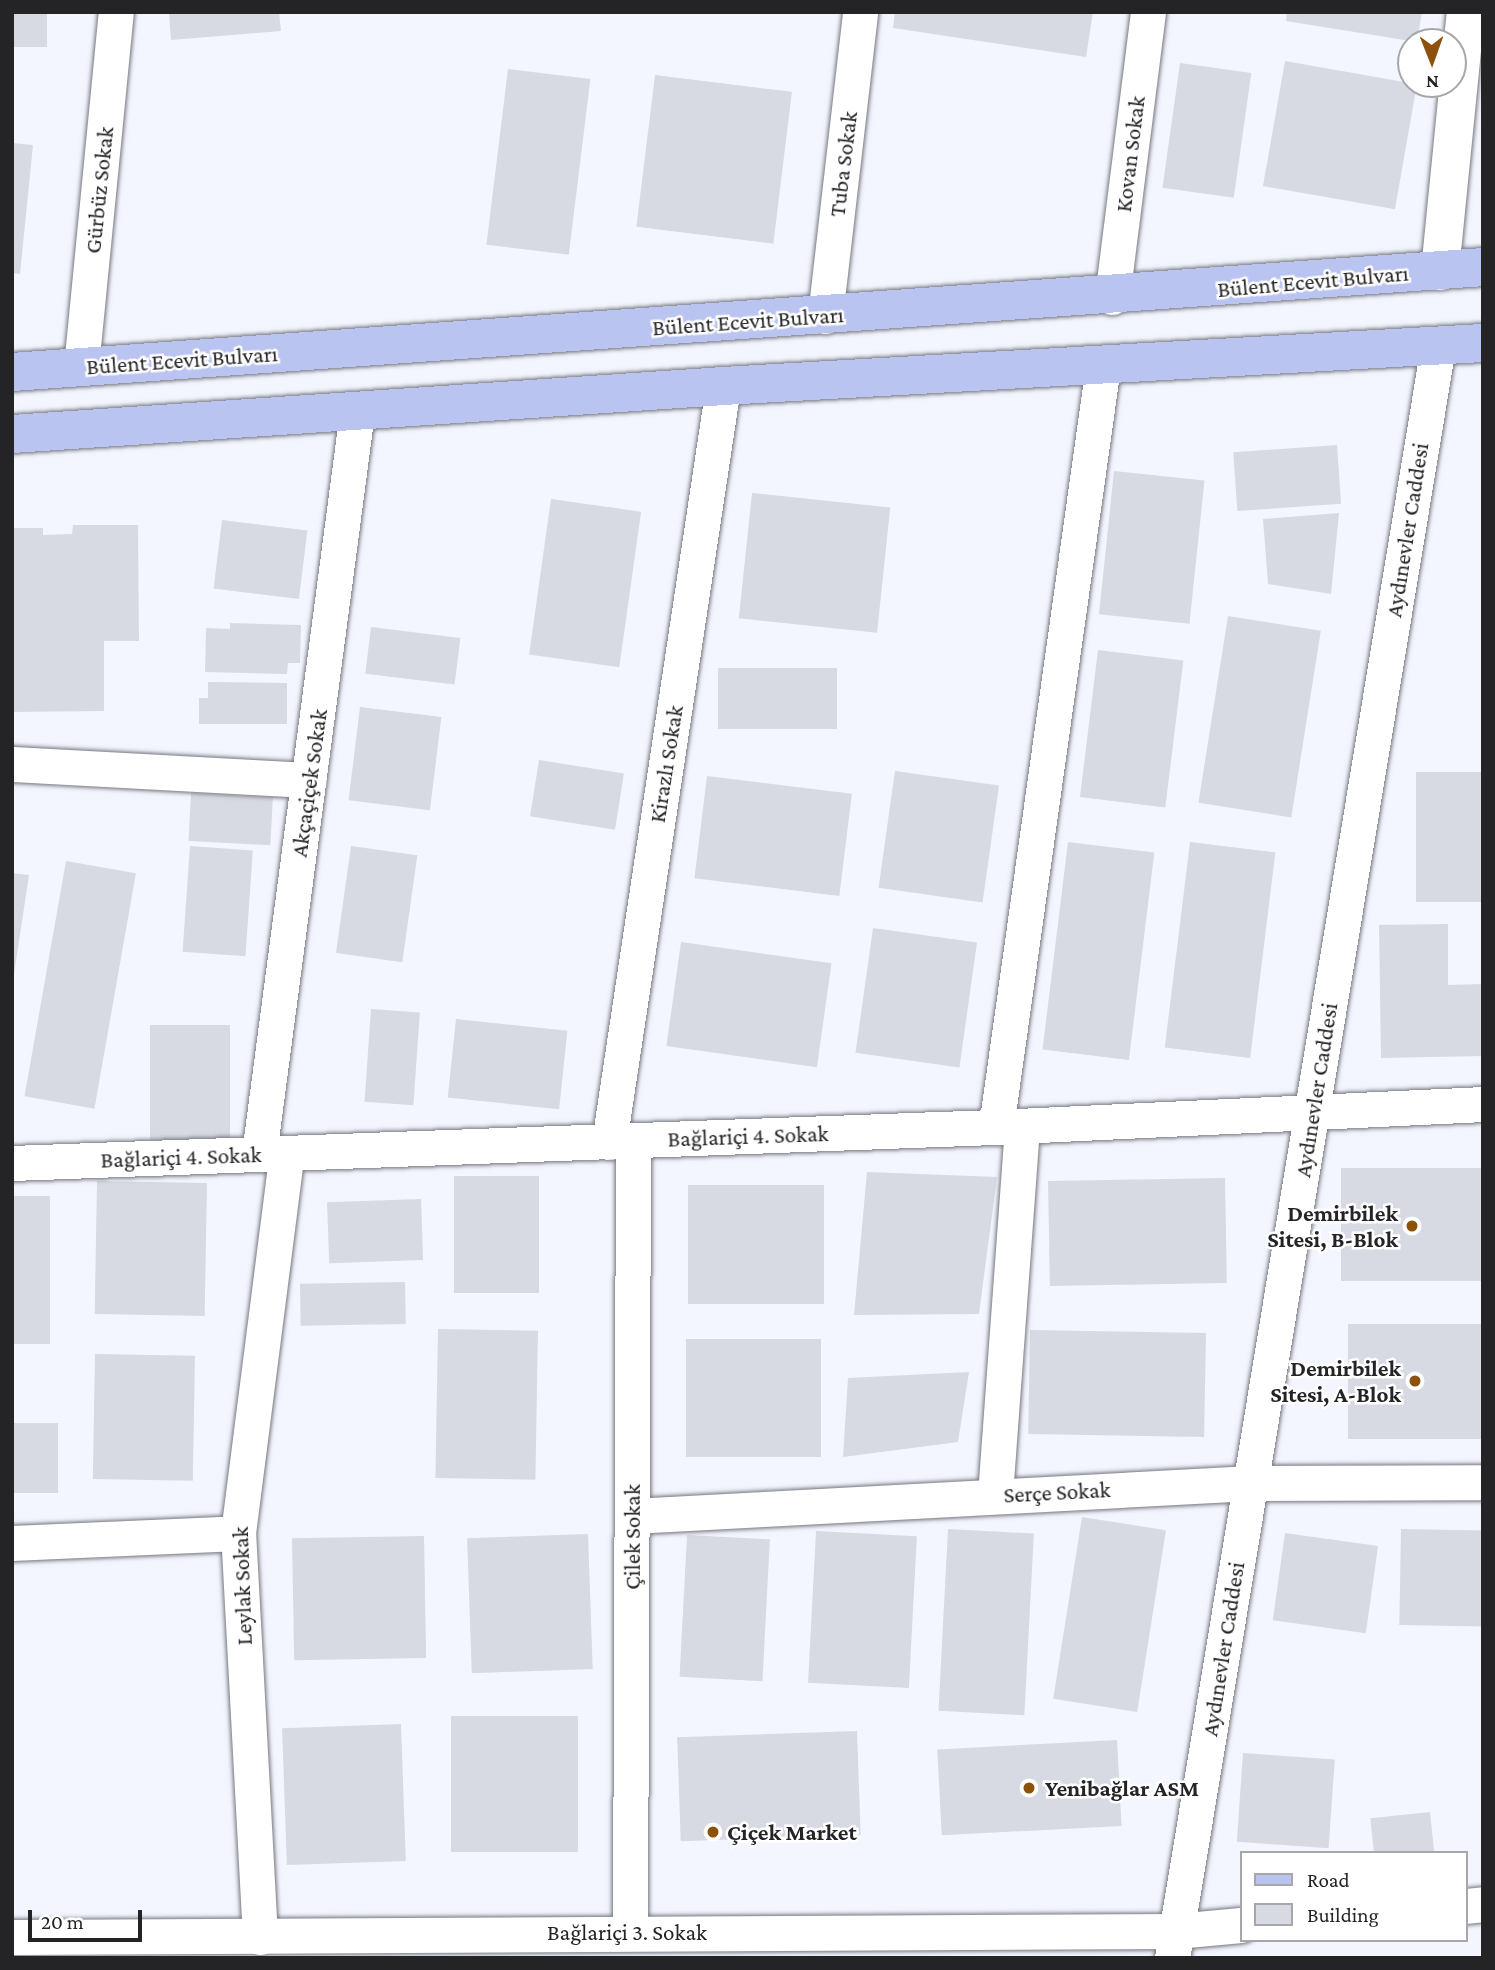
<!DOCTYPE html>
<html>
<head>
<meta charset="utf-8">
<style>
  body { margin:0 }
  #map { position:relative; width:1495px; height:1970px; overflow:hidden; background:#f4f6ff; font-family:"Crimson Pro",serif }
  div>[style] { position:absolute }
  .building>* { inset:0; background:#d7dae2; transform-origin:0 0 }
  .roads { filter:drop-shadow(0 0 2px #76787f) drop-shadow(0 0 2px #76787f) }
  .minor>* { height:35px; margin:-17.5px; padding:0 17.5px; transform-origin:17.5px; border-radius:17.5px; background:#fff }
  .tertiary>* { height:38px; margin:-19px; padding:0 19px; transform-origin:19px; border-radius:19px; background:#fff }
  .primary>* { height:38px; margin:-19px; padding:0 19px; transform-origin:19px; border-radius:19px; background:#b9c4f1 }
  .dots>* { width:19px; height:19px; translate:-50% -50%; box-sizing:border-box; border:4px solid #fff; border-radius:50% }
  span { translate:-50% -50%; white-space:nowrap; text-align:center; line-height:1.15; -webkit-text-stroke:5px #fff; paint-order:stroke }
  .street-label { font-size:23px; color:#242427 }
  .poi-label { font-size:23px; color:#242427; font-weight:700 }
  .right { translate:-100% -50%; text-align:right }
  .left { translate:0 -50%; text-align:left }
  .frame { position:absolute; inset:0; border:14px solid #242427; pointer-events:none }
  .legend { position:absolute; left:1240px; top:1851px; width:228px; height:91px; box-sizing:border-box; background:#fff; border:2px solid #a7a7a9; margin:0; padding:9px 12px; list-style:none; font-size:21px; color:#242427 }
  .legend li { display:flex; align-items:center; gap:14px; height:35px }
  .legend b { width:35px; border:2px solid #a7a7a9 }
  .north { position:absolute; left:1397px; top:28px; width:70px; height:70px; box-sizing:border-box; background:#fff; border:2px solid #a7a7a9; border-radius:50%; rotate:179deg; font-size:19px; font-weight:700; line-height:28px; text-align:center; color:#242427 }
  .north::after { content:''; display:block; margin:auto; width:24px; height:32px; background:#8c520c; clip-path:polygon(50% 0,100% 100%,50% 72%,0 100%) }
  .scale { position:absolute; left:28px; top:1910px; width:114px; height:32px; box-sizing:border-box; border:4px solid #242427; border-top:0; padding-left:9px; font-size:21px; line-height:24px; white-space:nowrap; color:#242427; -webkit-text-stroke:5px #fff; paint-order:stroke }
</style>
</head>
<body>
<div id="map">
  <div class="building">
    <i style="left:12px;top:12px;width:35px;height:35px"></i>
    <i style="clip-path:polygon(169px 12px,279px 12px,281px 31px,171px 40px)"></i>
    <i style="clip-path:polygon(895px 12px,1093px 12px,1086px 57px,893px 28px)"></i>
    <i style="clip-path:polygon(1287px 12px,1422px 12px,1417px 42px,1286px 21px)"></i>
    <i style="left:1285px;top:61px;width:134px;height:127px;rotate:10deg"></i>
    <i style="left:1180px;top:63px;width:72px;height:126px;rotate:8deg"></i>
    <i style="left:508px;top:69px;width:83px;height:177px;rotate:7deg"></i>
    <i style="left:655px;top:75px;width:138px;height:153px;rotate:7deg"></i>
    <i style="clip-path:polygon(12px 143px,33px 145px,20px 274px,12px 273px)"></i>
    <i style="left:1337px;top:445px;width:59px;height:104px;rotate:86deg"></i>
    <i style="left:1114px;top:471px;width:91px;height:144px;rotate:6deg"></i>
    <i style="left:752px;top:493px;width:139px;height:126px;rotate:6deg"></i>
    <i style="left:551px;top:499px;width:91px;height:157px;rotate:8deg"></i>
    <i style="clip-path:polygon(1339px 513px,1331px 594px,1268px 584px,1263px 519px)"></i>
    <i style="left:222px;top:520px;width:86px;height:69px;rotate:7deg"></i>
    <i style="clip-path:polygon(73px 525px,138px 525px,139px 641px,104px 641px,104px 711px,12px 712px,12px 528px,43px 528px,43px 535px,72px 534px)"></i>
    <i style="left:1228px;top:616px;width:94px;height:189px;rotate:9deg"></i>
    <i style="clip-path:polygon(230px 623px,301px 625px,300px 663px,288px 663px,287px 674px,205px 672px,206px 628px,230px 629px)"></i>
    <i style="left:371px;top:627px;width:90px;height:47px;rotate:7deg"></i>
    <i style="left:1098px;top:650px;width:86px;height:148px;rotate:7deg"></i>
    <i style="left:718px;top:668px;width:119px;height:61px"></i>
    <i style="clip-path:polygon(208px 682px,287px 683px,287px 724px,199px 724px,199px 698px,208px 698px)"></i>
    <i style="left:360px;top:707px;width:82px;height:94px;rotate:7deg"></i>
    <i style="left:539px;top:760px;width:86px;height:57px;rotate:9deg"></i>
    <i style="left:895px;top:771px;width:105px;height:118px;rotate:8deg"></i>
    <i style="left:1483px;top:772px;width:130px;height:67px;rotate:90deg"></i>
    <i style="left:707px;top:776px;width:146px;height:103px;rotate:7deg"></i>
    <i style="left:191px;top:793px;width:82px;height:48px;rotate:3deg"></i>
    <i style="left:1068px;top:842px;width:87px;height:209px;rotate:7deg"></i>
    <i style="left:1190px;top:842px;width:86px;height:207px;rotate:7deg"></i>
    <i style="left:190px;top:846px;width:63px;height:106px;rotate:4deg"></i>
    <i style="left:351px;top:846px;width:67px;height:108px;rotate:8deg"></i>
    <i style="left:66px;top:861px;width:71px;height:239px;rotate:10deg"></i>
    <i style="clip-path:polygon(12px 873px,29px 875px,14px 974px,12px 974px)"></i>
    <i style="clip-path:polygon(1448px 924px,1448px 985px,1483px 984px,1483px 1056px,1381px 1058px,1379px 925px)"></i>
    <i style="left:873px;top:928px;width:105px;height:126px;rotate:8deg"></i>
    <i style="left:681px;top:942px;width:152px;height:105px;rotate:8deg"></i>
    <i style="left:371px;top:1009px;width:49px;height:93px;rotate:4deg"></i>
    <i style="left:456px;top:1019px;width:112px;height:79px;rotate:6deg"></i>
    <i style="left:230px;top:1025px;width:115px;height:80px;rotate:90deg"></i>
    <i style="left:1483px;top:1168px;width:113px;height:142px;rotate:90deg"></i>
    <i style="clip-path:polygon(867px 1172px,997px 1177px,979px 1314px,854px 1315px)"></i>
    <i style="left:454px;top:1176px;width:85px;height:117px"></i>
    <i style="left:1225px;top:1178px;width:105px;height:177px;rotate:89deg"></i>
    <i style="left:97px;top:1181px;width:110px;height:133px;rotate:1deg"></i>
    <i style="left:824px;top:1185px;width:119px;height:136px;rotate:90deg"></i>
    <i style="left:12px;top:1196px;width:38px;height:148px"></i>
    <i style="left:421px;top:1199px;width:61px;height:94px;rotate:88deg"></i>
    <i style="left:405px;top:1282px;width:42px;height:105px;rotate:89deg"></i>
    <i style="left:1348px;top:1324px;width:135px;height:115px"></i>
    <i style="left:438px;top:1329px;width:100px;height:149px;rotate:1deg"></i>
    <i style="left:1030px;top:1330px;width:176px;height:104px;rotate:1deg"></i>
    <i style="left:686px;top:1339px;width:135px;height:118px"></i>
    <i style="left:95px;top:1354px;width:100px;height:125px;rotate:1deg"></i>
    <i style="clip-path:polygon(969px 1372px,958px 1442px,843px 1457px,848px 1378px)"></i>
    <i style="left:12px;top:1423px;width:46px;height:70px"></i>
    <i style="left:1082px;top:1517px;width:85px;height:184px;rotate:9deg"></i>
    <i style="left:948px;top:1529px;width:86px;height:182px;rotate:3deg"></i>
    <i style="left:1401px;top:1529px;width:82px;height:96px;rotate:1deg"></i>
    <i style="left:816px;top:1531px;width:101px;height:152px;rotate:3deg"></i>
    <i style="left:1285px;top:1533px;width:94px;height:88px;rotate:8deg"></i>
    <i style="left:588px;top:1534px;width:135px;height:121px;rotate:88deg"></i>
    <i style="left:687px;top:1535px;width:83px;height:142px;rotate:3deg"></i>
    <i style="left:424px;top:1536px;width:122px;height:132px;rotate:89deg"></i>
    <i style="left:578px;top:1716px;width:136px;height:127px;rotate:90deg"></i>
    <i style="left:401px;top:1724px;width:137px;height:119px;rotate:88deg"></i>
    <i style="left:857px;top:1731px;width:104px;height:180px;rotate:88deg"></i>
    <i style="left:1117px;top:1740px;width:86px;height:180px;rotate:87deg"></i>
    <i style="left:1243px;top:1753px;width:92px;height:89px;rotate:4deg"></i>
    <i style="left:1430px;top:1812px;width:41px;height:60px;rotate:84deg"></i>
  </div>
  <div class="roads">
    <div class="minor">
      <i style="left:1112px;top:297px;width:287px;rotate:-82.8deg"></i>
      <i style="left:825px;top:316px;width:306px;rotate:-83.4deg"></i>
      <i style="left:81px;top:367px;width:357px;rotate:-84.4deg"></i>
      <i style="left:12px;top:764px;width:297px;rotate:3.1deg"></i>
      <i style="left:996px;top:1127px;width:768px;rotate:-82deg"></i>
      <i style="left:609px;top:1142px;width:765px;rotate:-81.42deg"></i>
      <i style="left:259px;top:1154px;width:748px;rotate:-82.48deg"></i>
      <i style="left:12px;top:1163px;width:985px;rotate:-2.1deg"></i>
      <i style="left:996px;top:1127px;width:488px;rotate:-2.7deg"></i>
      <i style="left:995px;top:1495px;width:370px;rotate:-85.8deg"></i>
      <i style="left:632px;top:1516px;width:620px;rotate:-3.05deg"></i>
      <i style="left:1251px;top:1483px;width:232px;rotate:-0.2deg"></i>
      <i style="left:12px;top:1543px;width:226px;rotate:-2.5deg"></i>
      <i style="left:1465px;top:1906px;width:18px;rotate:-6deg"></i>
      <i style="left:630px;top:1932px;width:791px;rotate:-89.78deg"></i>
      <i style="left:12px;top:1937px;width:1164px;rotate:-0.3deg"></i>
      <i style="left:1176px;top:1931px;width:65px;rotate:-5.3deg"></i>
      <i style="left:260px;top:1937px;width:405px;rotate:-93.1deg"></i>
      <i style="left:238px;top:1533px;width:383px;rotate:-82.7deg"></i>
      <i style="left:1172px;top:1958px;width:1634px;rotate:-80.63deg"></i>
    </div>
    <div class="tertiary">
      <i style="left:1440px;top:271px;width:260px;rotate:-84.3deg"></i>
    </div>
    <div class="primary">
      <i style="left:12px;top:372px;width:1475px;rotate:-4.08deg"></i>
      <i style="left:12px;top:434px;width:713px;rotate:-3.86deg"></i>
      <i style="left:723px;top:386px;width:761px;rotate:-3.24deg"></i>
    </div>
  </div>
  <div class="dots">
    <i style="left:1412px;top:1226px;background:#8c520c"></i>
    <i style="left:1415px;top:1381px;background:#8c520c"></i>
    <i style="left:1029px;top:1788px;background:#8c520c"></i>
    <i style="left:713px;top:1832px;background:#8c520c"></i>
  </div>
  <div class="street-label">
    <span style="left:1130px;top:154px;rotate:-83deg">Kovan Sokak</span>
    <span style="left:843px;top:164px;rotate:-83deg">Tuba Sokak</span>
    <span style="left:99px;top:190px;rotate:-84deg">Gürbüz Sokak</span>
    <span style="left:1313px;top:281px;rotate:-5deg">Bülent Ecevit Bulvarı</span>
    <span style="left:748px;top:321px;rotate:-4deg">Bülent Ecevit Bulvarı</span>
    <span style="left:182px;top:360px;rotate:-4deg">Bülent Ecevit Bulvarı</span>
    <span style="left:1407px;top:530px;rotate:-81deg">Aydınevler Caddesi</span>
    <span style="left:666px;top:764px;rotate:-81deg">Kirazlı Sokak</span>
    <span style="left:309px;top:783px;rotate:-82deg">Akçaçiçek Sokak</span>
    <span style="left:1316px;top:1090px;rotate:-81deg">Aydınevler Caddesi</span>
    <span style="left:748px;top:1136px;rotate:-2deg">Bağlariçi 4. Sokak</span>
    <span style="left:181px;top:1157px;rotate:-2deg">Bağlariçi 4. Sokak</span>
    <span style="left:1057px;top:1492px;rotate:-3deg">Serçe Sokak</span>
    <span style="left:632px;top:1537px;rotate:-90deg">Çilek Sokak</span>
    <span style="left:242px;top:1586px;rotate:-92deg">Leylak Sokak</span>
    <span style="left:1223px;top:1649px;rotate:-81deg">Aydınevler Caddesi</span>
    <span style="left:627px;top:1932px">Bağlariçi 3. Sokak</span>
  </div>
  <div class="poi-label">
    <span class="right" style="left:1398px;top:1226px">Demirbilek<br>Sitesi, B-Blok</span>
    <span class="right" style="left:1401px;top:1381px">Demirbilek<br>Sitesi, A-Blok</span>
    <span class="left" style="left:1045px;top:1788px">Yenibağlar ASM</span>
    <span class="left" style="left:727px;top:1832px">Çiçek Market</span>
  </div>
  <div class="frame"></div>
  <ul class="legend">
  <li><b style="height:9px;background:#b9c4f1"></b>Road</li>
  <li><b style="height:19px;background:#d7dae2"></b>Building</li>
  </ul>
  <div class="north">N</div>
  <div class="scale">20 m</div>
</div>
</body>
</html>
